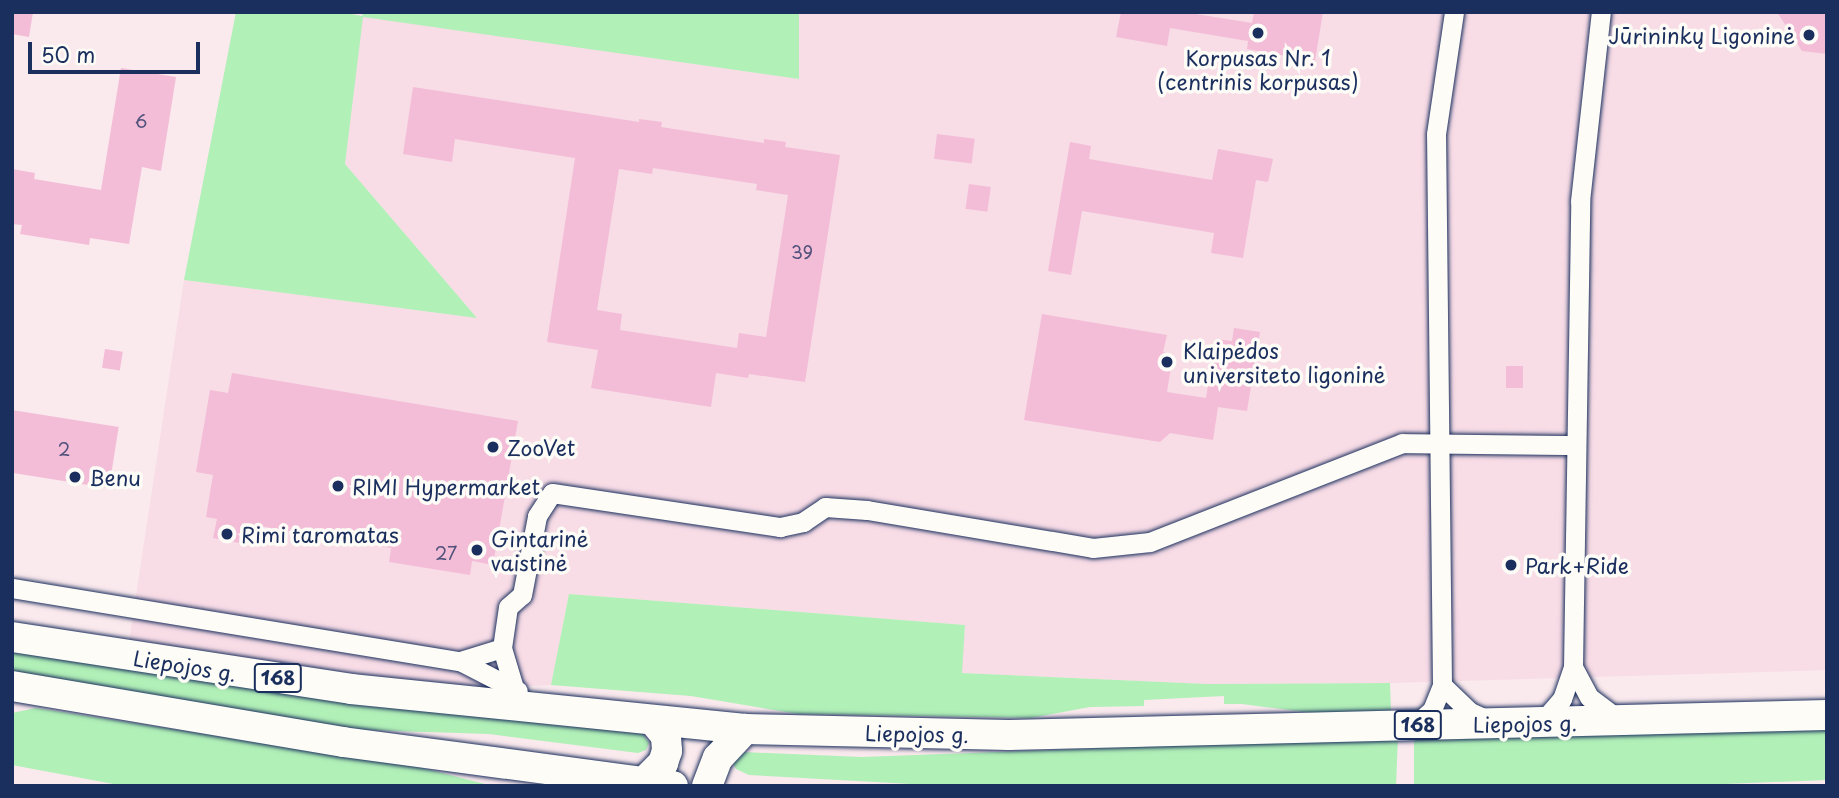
<!DOCTYPE html>
<html>
<head>
<meta charset="utf-8">
<style>
  body { margin:0 }
  #map { position:relative; width:1839px; height:798px; overflow:hidden; background:#fae9ed; font-family:"Playpen Sans",sans-serif }
  div>[style] { position:absolute }
  .built>* { inset:0; background:#f8dce6 }
  .green>* { inset:0; background:#b1f0b7 }
  .building>* { inset:0; background:#f3bdd7; transform-origin:0 0 }
  .roads { filter:drop-shadow(0 0 2px #1b2f5e) drop-shadow(0 0 2px #1b2f5e) }
  .minor>* { height:19px; margin:-9.5px; padding:0 9.5px; transform-origin:9.5px; border-radius:9.5px; background:#fdfcf7 }
  .primary>* { height:30px; margin:-15px; padding:0 15px; transform-origin:15px; border-radius:15px; background:#fdfcf7 }
  .dots>* { width:19px; height:19px; translate:-50% -50%; box-sizing:border-box; border:4px solid #fdfcf7; border-radius:50% }
  span { translate:-50% -50%; white-space:nowrap; text-align:center; line-height:1.15; -webkit-text-stroke:7px #fdfcf7; paint-order:stroke }
  .number-label { font-size:18px; color:#51527c }
  .number-label span { -webkit-text-stroke-width:0 }
  .shield-label span { padding:2px 5px; background:#fdfcf7; border:2px solid; border-radius:5px; -webkit-text-stroke-width:0 }
  .shield-label { font-size:19px; color:#1b2f5e; font-weight:700 }
  .poi-label { font-size:21px; color:#1b2f5e }
  .right { translate:-100% -50%; text-align:right }
  .left { translate:0 -50%; text-align:left }
  .street-label { font-size:21px; color:#1b2f5e }
  .frame { position:absolute; inset:0; border:14px solid #1b2f5e; pointer-events:none }
  .scale { position:absolute; left:28px; top:42px; width:172px; height:32px; box-sizing:border-box; border:4px solid #1b2f5e; border-top:0; padding-left:9px; font-size:21px; line-height:24px; white-space:nowrap; color:#1b2f5e; -webkit-text-stroke:5px #fdfcf7; paint-order:stroke }
</style>
</head>
<body>
<div id="map">
  <div class="built">
    <i style="clip-path:polygon(799px 12px,1827px 12px,1827px 670px,1390px 683px,1207px 684px,961px 673px,965px 625px,569px 594px,551px 685px,466px 689px,129px 642px,184px 280px,477px 318px,345px 164px,362px 16px,799px 79px)"></i>
  </div>
  <div class="green">
    <i style="clip-path:polygon(236px 12px,342px 12px,362px 16px,363px 12px,799px 12px,799px 79px,363px 17px,345px 164px,477px 318px,184px 280px)"></i>
    <i style="clip-path:polygon(569px 594px,965px 625px,962px 673px,1207px 684px,1390px 683px,1391px 712px,1327px 715px,1242px 704px,1224px 704px,1224px 696px,1144px 700px,1144px 706px,1090px 707px,1031px 718px,798px 714px,691px 696px,551px 685px)"></i>
    <i style="clip-path:polygon(12px 649px,174px 677px,391px 707px,643px 734px,649px 743px,646px 750px,638px 753px,489px 734px,363px 730px,143px 695px,12px 671px)"></i>
    <i style="clip-path:polygon(36px 708px,418px 767px,493px 786px,124px 786px,12px 765px,12px 713px)"></i>
    <i style="clip-path:polygon(1827px 727px,1827px 780px,1674px 786px,1414px 786px,1414px 740px)"></i>
    <i style="clip-path:polygon(1398px 737px,1396px 786px,947px 786px,749px 775px,736px 769px,732px 762px,742px 752px,862px 757px)"></i>
  </div>
  <div class="building">
    <i style="clip-path:polygon(12px 12px,33px 12px,29px 37px,12px 34px)"></i>
    <i style="clip-path:polygon(1121px 12px,1183px 12px,1252px 23px,1254px 12px,1323px 12px,1315px 61px,1247px 49px,1248px 41px,1170px 28px,1167px 46px,1116px 37px)"></i>
    <i style="clip-path:polygon(1777px 12px,1827px 12px,1827px 54px,1802px 51px)"></i>
    <i style="clip-path:polygon(121px 68px,176px 77px,161px 171px,142px 167px,129px 244px,90px 238px,89px 245px,20px 234px,22px 225px,12px 224px,12px 169px,35px 173px,34px 179px,101px 190px)"></i>
    <i style="clip-path:polygon(evenodd,413px 87px,639px 122px,639px 119px,662px 122px,661px 127px,764px 143px,764px 139px,786px 142px,785px 147px,840px 155px,805px 382px,749px 374px,748px 378px,716px 373px,711px 407px,591px 388px,598px 350px,547px 342px,575px 158px,455px 139px,452px 162px,403px 154px,413px 87px,653px 168px,757px 184px,756px 190px,788px 195px,766px 337px,739px 333px,737px 348px,620px 330px,622px 314px,597px 310px,619px 169px,652px 174px,653px 168px)"></i>
    <i style="left:937px;top:134px;width:38px;height:25px;rotate:7deg"></i>
    <i style="clip-path:polygon(1070px 142px,1091px 146px,1089px 159px,1212px 180px,1218px 149px,1273px 159px,1268px 182px,1256px 180px,1243px 258px,1211px 253px,1214px 233px,1082px 211px,1071px 275px,1048px 271px)"></i>
    <i style="left:969px;top:184px;width:22px;height:25px;rotate:8deg"></i>
    <i style="clip-path:polygon(1042px 314px,1167px 335px,1163px 352px,1173px 354px,1167px 392px,1206px 398px,1215px 339px,1232px 341px,1234px 328px,1260px 332px,1247px 411px,1218px 407px,1213px 440px,1170px 433px,1160px 442px,1024px 420px)"></i>
    <i style="left:105px;top:349px;width:18px;height:19px;rotate:9deg"></i>
    <i style="left:1506px;top:366px;width:17px;height:22px"></i>
    <i style="clip-path:polygon(232px 373px,518px 421px,493px 565px,472px 561px,470px 575px,389px 562px,391px 548px,242px 523px,239px 543px,213px 538px,217px 519px,206px 517px,213px 475px,196px 472px,210px 390px,228px 393px)"></i>
    <i style="left:12px;top:410px;width:108px;height:62px;rotate:9deg"></i>
  </div>
  <div class="roads">
    <div class="minor">
      <i style="left:12px;top:588px;width:454px;rotate:9.3deg"></i>
      <i style="left:460px;top:661px;width:65px;rotate:27.3deg"></i>
      <i style="left:460px;top:661px;width:44px;rotate:-17.2deg"></i>
      <i style="left:1573px;top:667px;width:34px;rotate:62deg"></i>
      <i style="left:1589px;top:697px;width:40px;rotate:37deg"></i>
      <i style="left:1442px;top:685px;width:39px;rotate:44deg"></i>
      <i style="left:1470px;top:712px;width:22px;rotate:24deg"></i>
      <i style="left:514px;top:688px;width:42px;rotate:-106.7deg"></i>
      <i style="left:502px;top:648px;width:41px;rotate:-81.7deg"></i>
      <i style="left:508px;top:607px;width:18px;rotate:-41deg"></i>
      <i style="left:522px;top:595px;width:80px;rotate:-79.2deg"></i>
      <i style="left:537px;top:516px;width:27px;rotate:-57deg"></i>
      <i style="left:552px;top:493px;width:231px;rotate:8.5deg"></i>
      <i style="left:780px;top:527px;width:24px;rotate:-12deg"></i>
      <i style="left:803px;top:522px;width:27px;rotate:-34deg"></i>
      <i style="left:825px;top:507px;width:42px;rotate:4.1deg"></i>
      <i style="left:867px;top:510px;width:229px;rotate:9.5deg"></i>
      <i style="left:1093px;top:548px;width:57px;rotate:-6deg"></i>
      <i style="left:1150px;top:542px;width:271px;rotate:-21.4deg"></i>
      <i style="left:1402px;top:443px;width:173px;rotate:0.7deg"></i>
      <i style="left:1541px;top:723px;width:32px;rotate:-49deg"></i>
      <i style="left:1562px;top:699px;width:34px;rotate:-71deg"></i>
      <i style="left:1573px;top:667px;width:466px;rotate:-89.1deg"></i>
      <i style="left:1580px;top:201px;width:190px;rotate:-83.7deg"></i>
      <i style="left:1414px;top:726px;width:24px;rotate:-42deg"></i>
      <i style="left:1432px;top:710px;width:27px;rotate:-68deg"></i>
      <i style="left:1442px;top:685px;width:551px;rotate:-90.62deg"></i>
      <i style="left:1436px;top:134px;width:123px;rotate:-81.6deg"></i>
    </div>
    <div class="primary">
      <i style="left:12px;top:637px;width:343px;rotate:8.7deg"></i>
      <i style="left:351px;top:689px;width:396px;rotate:5.8deg"></i>
      <i style="left:745px;top:729px;width:264px;rotate:1.3deg"></i>
      <i style="left:1009px;top:735px;width:818px;rotate:-1.4deg"></i>
      <i style="left:12px;top:686px;width:336px;rotate:9.6deg"></i>
      <i style="left:343px;top:742px;width:333px;rotate:7.6deg"></i>
      <i style="left:644px;top:782px;width:27px;rotate:-45deg"></i>
      <i style="left:663px;top:763px;width:13px;rotate:-72deg"></i>
      <i style="left:667px;top:751px;width:15px;rotate:-94deg"></i>
      <i style="left:666px;top:736px;width:19px;rotate:-129deg"></i>
      <i style="left:707px;top:786px;width:30px;rotate:-69deg"></i>
      <i style="left:718px;top:758px;width:40px;rotate:-47deg"></i>
    </div>
  </div>
  <div class="dots">
    <i style="left:1258px;top:33px;background:#1b2f5e"></i>
    <i style="left:1809px;top:35px;background:#1b2f5e"></i>
    <i style="left:1167px;top:362px;background:#1b2f5e"></i>
    <i style="left:493px;top:447px;background:#1b2f5e"></i>
    <i style="left:75px;top:477px;background:#1b2f5e"></i>
    <i style="left:338px;top:486px;background:#1b2f5e"></i>
    <i style="left:227px;top:534px;background:#1b2f5e"></i>
    <i style="left:477px;top:550px;background:#1b2f5e"></i>
    <i style="left:1511px;top:565px;background:#1b2f5e"></i>
  </div>
  <div class="number-label">
    <span style="left:141px;top:121px">6</span>
    <span style="left:802px;top:252px">39</span>
    <span style="left:64px;top:449px">2</span>
    <span style="left:446px;top:553px">27</span>
  </div>
  <div class="shield-label">
    <span style="left:278px;top:678px">168</span>
    <span style="left:1418px;top:725px">168</span>
  </div>
  <div class="poi-label">
    <span class="right" style="left:1795px;top:35px">Jūrininkų Ligoninė</span>
    <span style="left:1258px;top:69px">Korpusas Nr. 1<br>(centrinis korpusas)</span>
    <span class="left" style="left:1183px;top:362px">Klaipėdos<br>universiteto ligoninė</span>
    <span class="left" style="left:507px;top:447px">ZooVet</span>
    <span class="left" style="left:89px;top:477px">Benu</span>
    <span class="left" style="left:352px;top:486px">RIMI Hypermarket</span>
    <span class="left" style="left:241px;top:534px">Rimi taromatas</span>
    <span class="left" style="left:491px;top:550px">Gintarinė<br>vaistinė</span>
    <span class="left" style="left:1525px;top:565px">Park+Ride</span>
  </div>
  <div class="street-label">
    <span style="left:185px;top:665px;rotate:9deg">Liepojos g.</span>
    <span style="left:1525px;top:723px;rotate:-1deg">Liepojos g.</span>
    <span style="left:917px;top:733px;rotate:1deg">Liepojos g.</span>
  </div>
  <div class="frame"></div>
  <div class="scale">50 m</div>
</div>
</body>
</html>
